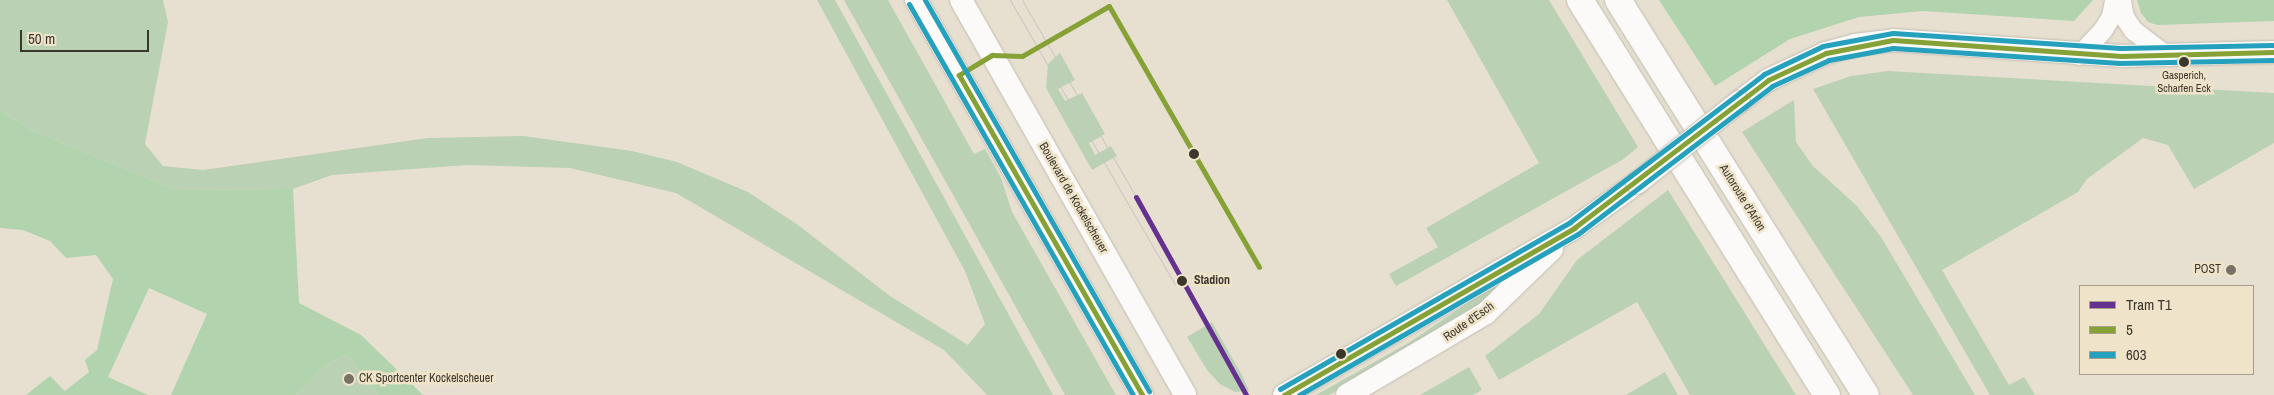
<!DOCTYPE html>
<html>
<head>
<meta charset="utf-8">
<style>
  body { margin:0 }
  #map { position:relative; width:2274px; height:395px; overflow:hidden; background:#e7e0d1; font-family:"Archivo Narrow",sans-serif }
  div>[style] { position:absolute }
  .green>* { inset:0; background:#bad1b4 }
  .forest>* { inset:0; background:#b1d3ad }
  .roads { filter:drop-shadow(0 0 1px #c3bdb2) drop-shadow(0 0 1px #c3bdb2) }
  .minor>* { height:19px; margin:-9.5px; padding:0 9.5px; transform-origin:9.5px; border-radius:9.5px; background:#fbfaf8 }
  .major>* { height:22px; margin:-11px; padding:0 11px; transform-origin:11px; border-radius:11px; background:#fbfaf8 }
  .highway>* { height:26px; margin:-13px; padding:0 13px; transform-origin:13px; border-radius:13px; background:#fbfaf8 }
  .tram>* { height:1px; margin:-0.5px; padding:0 0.5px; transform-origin:0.5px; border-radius:0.5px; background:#c8c6c3 }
  .bridges { filter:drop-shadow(0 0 1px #c3bdb2) drop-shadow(0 0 1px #c3bdb2) }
  .major-bridge>* { height:22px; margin:-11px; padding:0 11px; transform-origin:11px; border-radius:11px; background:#fbfaf8 }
  .bus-1>* { height:5px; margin:-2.5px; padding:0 2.5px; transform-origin:2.5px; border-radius:2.5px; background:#86a135 }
  .bus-2>* { height:5px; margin:-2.5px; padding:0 2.5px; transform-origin:2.5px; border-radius:2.5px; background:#25a1bd }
  .bus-3>* { height:5px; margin:-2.5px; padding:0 2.5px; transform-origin:2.5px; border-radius:2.5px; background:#25a1bd }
  .tram-1>* { height:5px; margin:-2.5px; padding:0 2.5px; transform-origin:2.5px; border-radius:2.5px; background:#64318f }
  .dots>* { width:14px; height:14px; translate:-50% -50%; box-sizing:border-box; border:2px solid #efe4c9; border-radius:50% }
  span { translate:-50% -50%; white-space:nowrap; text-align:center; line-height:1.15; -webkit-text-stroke:5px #efe4c9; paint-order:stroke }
  .bus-label { font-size:11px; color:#3c372d }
  .street-label { font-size:12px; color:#3c372d }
  .poi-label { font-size:12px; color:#3c372d }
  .right { translate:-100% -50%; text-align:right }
  .left { translate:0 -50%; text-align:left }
  .stop-label { font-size:12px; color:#3c372d; font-weight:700 }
  .legend { position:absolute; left:2079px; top:285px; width:175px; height:90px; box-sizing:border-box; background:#efe4c9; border:1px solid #a79f8b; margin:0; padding:6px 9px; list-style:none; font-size:15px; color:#3c372d }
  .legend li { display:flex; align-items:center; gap:10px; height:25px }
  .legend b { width:25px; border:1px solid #a79f8b }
  .scale { position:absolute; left:20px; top:30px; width:129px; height:22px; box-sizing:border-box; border:2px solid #3c372d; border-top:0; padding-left:6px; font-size:15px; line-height:18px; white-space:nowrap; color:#3c372d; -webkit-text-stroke:4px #efe4c9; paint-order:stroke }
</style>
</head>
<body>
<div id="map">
  <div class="green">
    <i style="clip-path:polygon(0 0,163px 0,168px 22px,145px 144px,163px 166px,203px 170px,428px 138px,523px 136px,632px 151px,677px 162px,748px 192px,798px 225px,890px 296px,968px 345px,985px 324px,965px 271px,817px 0,835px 0,1053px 395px,987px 395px,944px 350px,676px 193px,570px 168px,467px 165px,332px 175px,293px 189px,176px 190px,31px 130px,0 110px)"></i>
    <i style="clip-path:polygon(844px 0,888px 0,974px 154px,985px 149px,1001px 178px,1012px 212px,1116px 395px,1065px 395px)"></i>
    <i style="clip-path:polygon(1447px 0,1549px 0,1638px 147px,1622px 160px,1396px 286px,1389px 274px,1438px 247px,1426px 228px,1539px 163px)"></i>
    <i style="clip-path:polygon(1060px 53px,1075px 80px,1058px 89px,1065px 101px,1082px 93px,1105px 134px,1089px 143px,1095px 155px,1111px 146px,1117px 156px,1092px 170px,1046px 88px,1048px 64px)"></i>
    <i style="clip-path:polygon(1888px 71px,2274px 93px,2274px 143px,2194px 189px,2168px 145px,2143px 138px,2087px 179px,2078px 192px,1942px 270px,2009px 385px,2024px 377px,2035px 395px,1990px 395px,1813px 89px,1851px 76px)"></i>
    <i style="clip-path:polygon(1794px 100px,1796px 142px,1813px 166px,1857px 206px,1881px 237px,1975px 395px,1913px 395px,1742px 132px)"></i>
    <i style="clip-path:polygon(1668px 190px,1796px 395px,1690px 395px,1637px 302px,1499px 380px,1485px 356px,1539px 314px,1577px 260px)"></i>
    <i style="clip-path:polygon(1494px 285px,1498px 289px,1492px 296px,1437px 334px,1329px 395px,1316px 395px,1410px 342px)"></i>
    <i style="clip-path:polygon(1212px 322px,1243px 377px,1249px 391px,1235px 392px,1220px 384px,1207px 370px,1187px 337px)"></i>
    <i style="clip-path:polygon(347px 354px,378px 395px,296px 395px,322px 368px)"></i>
    <i style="clip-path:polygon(1469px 367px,1482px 390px,1473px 395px,1420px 395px)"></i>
    <i style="clip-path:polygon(1665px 372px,1678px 395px,1626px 395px)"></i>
  </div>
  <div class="forest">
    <i style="clip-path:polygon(1659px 0,2093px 0,2074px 21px,1923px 11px,1859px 17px,1790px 39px,1715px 86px)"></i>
    <i style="clip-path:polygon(2137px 0,2274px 0,2274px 21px,2157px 25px,2148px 22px,2141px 13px)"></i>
    <i style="clip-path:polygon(0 110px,31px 130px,176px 190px,293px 189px,299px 303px,361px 335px,423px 395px,378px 395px,347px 354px,322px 368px,296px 395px,171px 395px,207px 314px,149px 288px,108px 377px,148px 395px,26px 395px,50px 376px,65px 391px,89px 372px,85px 360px,97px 350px,113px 279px,96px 255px,66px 258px,50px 241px,23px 230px,0 228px)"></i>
  </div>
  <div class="roads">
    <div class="minor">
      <i style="left:2121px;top:0;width:17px;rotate:80deg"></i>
      <i style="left:2124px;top:17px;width:16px;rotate:55deg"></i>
      <i style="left:2133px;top:30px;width:43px;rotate:37.4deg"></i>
      <i style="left:2079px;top:55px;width:35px;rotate:-47deg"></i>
      <i style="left:2103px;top:29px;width:15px;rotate:-58deg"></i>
      <i style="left:2111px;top:16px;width:16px;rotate:-79deg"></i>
    </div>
    <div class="major">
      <i style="left:916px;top:0;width:455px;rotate:60.2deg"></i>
      <i style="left:961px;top:0;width:454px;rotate:60.4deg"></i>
      <i style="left:1739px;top:102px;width:36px;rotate:-37deg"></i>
      <i style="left:1768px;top:80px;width:64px;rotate:-25deg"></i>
      <i style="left:1826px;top:53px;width:30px;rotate:-15deg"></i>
      <i style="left:1855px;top:45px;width:38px;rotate:-7deg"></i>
      <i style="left:1893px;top:40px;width:229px;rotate:4deg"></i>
      <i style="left:2121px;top:56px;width:153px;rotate:-1.5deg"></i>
      <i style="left:1284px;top:395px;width:335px;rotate:-29.9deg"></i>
      <i style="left:1574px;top:228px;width:77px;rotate:-35.5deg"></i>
      <i style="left:1347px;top:395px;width:161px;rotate:-30.5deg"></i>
      <i style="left:1486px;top:313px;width:92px;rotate:-44.1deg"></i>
    </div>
    <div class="highway">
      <i style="left:1580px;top:0;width:466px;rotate:58deg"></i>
      <i style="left:1618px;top:0;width:466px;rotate:57.9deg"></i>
    </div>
  </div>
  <div class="tram">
    <i style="left:1010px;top:0;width:329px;rotate:59.9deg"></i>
    <i style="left:1022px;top:0;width:228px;rotate:59.9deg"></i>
  </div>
  <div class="bridges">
    <div class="major-bridge">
      <i style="left:1637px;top:183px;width:130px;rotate:-38.5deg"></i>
    </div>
  </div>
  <div class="bus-1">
    <i style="left:1109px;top:6px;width:100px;rotate:150.1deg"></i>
    <i style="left:1022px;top:56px;width:30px;rotate:-178deg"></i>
    <i style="left:992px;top:55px;width:39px;rotate:149deg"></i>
    <i style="left:959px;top:75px;width:369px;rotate:60.2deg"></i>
    <i style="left:1109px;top:6px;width:301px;rotate:60.1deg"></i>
    <i style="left:1284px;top:395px;width:335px;rotate:-29.9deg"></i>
    <i style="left:1574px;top:228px;width:244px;rotate:-37.3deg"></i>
    <i style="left:1768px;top:80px;width:64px;rotate:-25deg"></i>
    <i style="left:1826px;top:53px;width:68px;rotate:-11deg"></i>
    <i style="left:1893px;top:40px;width:229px;rotate:4deg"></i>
    <i style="left:2121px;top:56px;width:153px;rotate:-1.5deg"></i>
  </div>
  <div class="bus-2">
    <i style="left:909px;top:4px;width:451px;rotate:60.2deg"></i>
    <i style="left:1299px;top:395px;width:322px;rotate:-30deg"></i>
    <i style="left:1578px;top:234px;width:244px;rotate:-37.3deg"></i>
    <i style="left:1772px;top:86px;width:63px;rotate:-24.5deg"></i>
    <i style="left:1829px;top:60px;width:65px;rotate:-10.6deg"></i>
    <i style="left:1893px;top:48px;width:227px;rotate:3.8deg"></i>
    <i style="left:2120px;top:63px;width:154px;rotate:-1.1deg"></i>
  </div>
  <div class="bus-3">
    <i style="left:925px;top:0;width:451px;rotate:60.2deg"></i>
    <i style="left:1280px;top:389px;width:335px;rotate:-29.9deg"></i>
    <i style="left:1570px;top:222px;width:244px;rotate:-37.3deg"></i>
    <i style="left:1764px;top:74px;width:65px;rotate:-25.4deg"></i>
    <i style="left:1823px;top:46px;width:71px;rotate:-10.5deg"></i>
    <i style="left:1893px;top:33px;width:228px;rotate:3.8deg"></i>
    <i style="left:2121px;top:48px;width:153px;rotate:-1.1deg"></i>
  </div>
  <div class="tram-1">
    <i style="left:1136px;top:197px;width:227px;rotate:60.9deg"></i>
  </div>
  <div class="dots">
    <i style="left:2184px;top:62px;background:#3c372d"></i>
    <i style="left:1194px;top:154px;background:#3c372d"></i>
    <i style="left:2231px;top:270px;background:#787266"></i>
    <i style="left:1182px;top:281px;background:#3c372d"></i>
    <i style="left:1341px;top:354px;background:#3c372d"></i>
    <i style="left:349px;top:379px;background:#787266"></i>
  </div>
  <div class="bus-label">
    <span style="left:2184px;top:82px">Gasperich,<br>Scharfen Eck</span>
  </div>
  <div class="street-label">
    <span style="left:1073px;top:198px;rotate:60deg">Boulevard de Kockelscheuer</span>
    <span style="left:1742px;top:198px;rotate:58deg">Autoroute d'Arlon</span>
    <span style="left:1469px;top:322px;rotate:-35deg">Route d'Esch</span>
  </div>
  <div class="poi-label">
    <span class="right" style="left:2221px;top:270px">POST</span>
    <span class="left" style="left:359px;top:379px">CK Sportcenter Kockelscheuer</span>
  </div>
  <div class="stop-label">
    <span class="left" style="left:1194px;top:281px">Stadion</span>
  </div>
  <ul class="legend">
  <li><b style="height:6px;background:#64318f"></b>Tram T1</li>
  <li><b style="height:6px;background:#86a135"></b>5</li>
  <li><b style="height:6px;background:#25a1bd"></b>603</li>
  </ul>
  <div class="scale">50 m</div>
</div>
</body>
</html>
